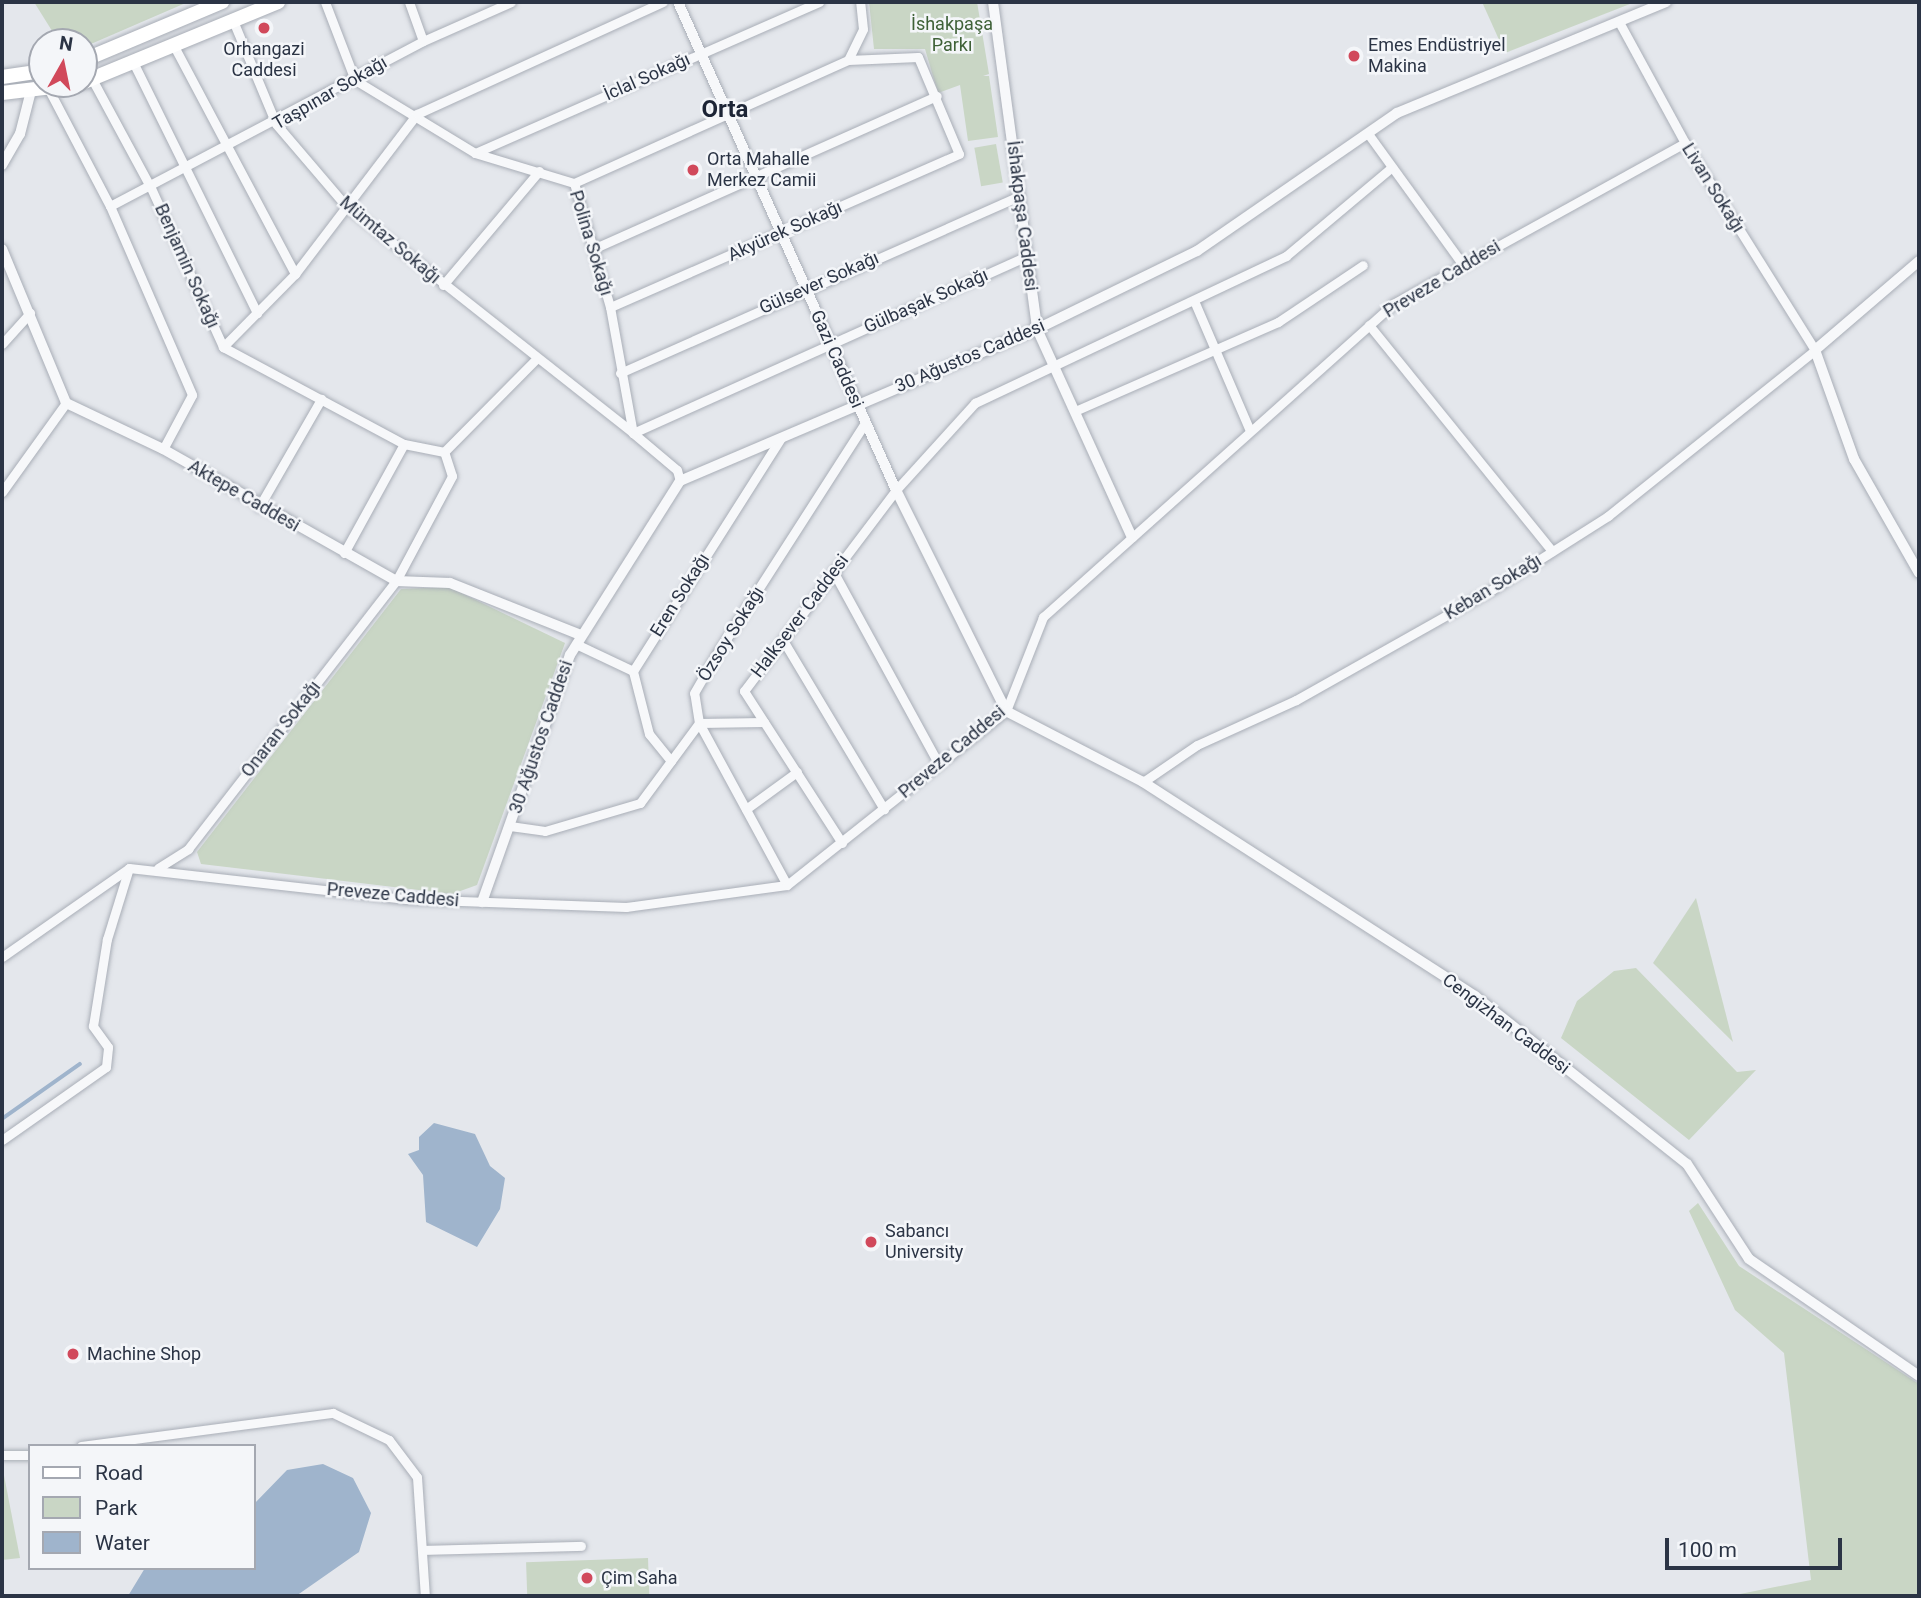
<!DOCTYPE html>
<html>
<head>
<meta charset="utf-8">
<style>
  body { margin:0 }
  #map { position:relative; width:1921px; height:1598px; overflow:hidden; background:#e4e7ec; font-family:Roboto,sans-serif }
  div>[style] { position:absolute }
  .green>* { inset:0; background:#c9d6c5; transform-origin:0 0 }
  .water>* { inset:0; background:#9fb4cc }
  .stream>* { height:3.5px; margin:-1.75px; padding:0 1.75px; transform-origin:1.75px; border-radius:1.75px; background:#9fb4cc }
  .roads { filter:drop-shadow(0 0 2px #a9aeb7) drop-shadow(0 0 2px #a9aeb7) }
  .minor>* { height:9px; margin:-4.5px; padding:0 4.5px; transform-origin:4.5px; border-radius:4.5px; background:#f7f8fa }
  .tertiary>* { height:10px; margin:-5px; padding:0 5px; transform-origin:5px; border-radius:5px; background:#f7f8fa }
  .primary>* { height:14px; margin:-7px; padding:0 7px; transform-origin:7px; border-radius:7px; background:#fff }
  .dots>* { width:19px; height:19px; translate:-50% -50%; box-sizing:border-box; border:4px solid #f4f6f9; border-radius:50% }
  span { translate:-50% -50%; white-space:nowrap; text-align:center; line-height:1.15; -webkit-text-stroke:5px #f4f6f9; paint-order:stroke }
  .park-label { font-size:18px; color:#3f6138 }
  .poi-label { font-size:18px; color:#2b3445 }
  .left { translate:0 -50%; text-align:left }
  .street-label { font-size:18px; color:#2b3445 }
  .district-label { font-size:24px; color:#1d2536; font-weight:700 }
  .frame { position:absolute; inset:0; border:4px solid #2b3445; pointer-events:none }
  .legend { position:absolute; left:28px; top:1444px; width:228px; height:126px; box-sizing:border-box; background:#f4f6f9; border:2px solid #a4a8b1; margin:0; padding:9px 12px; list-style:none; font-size:21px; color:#2b3445 }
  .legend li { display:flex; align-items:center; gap:14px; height:35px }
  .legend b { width:35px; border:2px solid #a4a8b1 }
  .north { position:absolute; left:28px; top:28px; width:70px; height:70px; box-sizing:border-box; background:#f4f6f9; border:2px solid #a4a8b1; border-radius:50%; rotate:9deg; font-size:19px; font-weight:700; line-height:28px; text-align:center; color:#2b3445 }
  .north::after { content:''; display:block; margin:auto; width:24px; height:32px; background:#d1495b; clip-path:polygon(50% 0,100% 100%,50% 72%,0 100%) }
  .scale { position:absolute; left:1665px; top:1538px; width:177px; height:32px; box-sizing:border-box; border:4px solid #2b3445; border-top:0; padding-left:9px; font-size:21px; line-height:24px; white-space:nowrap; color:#2b3445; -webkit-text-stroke:5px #f4f6f9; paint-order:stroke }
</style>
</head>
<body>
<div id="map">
  <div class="green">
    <i style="clip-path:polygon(34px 2px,188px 2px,84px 47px,59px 42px)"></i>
    <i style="clip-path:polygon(869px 2px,977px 2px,989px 74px,983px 76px,989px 76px,998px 137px,968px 141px,960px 85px,938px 93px,925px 49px,874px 49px)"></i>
    <i style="clip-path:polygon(1482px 2px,1635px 2px,1505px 53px)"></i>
    <i style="left:996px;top:144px;width:39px;height:22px;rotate:80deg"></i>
    <i style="clip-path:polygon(449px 587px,565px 643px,477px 885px,452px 894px,201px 864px,197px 852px,401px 589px)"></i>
    <i style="clip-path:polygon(1696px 898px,1733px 1042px,1653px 963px)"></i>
    <i style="clip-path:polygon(1636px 968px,1737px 1072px,1756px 1070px,1689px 1140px,1561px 1038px,1577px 1001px,1614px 971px)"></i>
    <i style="clip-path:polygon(1698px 1203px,1739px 1266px,1919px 1384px,1919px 1596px,1730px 1596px,1811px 1580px,1784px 1353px,1735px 1310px,1689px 1211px)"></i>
    <i style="clip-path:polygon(2px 1465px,20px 1558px,2px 1560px)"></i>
    <i style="left:648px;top:1558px;width:38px;height:122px;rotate:88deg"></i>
  </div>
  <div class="water">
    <i style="clip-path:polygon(434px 1123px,475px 1134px,490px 1166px,505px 1178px,500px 1209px,477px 1247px,426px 1222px,423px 1175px,408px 1154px,419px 1150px,419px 1137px)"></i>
    <i style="clip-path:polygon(323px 1464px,353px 1478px,371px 1513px,359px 1552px,296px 1596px,128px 1596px,145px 1568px,254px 1568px,254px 1504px,287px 1470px)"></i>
  </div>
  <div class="stream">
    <i style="left:2px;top:1119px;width:95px;rotate:-35.2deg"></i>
  </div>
  <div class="roads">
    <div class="minor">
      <i style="left:325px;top:2px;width:84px;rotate:69deg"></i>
      <i style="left:355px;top:80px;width:140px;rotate:31.3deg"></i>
      <i style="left:475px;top:153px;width:103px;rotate:16.9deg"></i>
      <i style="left:574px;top:183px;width:129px;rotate:73.8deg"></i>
      <i style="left:610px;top:307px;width:128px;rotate:79.7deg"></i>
      <i style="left:633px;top:433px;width:57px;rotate:40.1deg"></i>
      <i style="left:677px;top:470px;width:11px;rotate:75deg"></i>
      <i style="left:409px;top:2px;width:41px;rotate:70.3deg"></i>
      <i style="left:234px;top:23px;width:109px;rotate:67.4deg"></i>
      <i style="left:276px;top:124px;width:108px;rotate:49.5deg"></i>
      <i style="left:346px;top:206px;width:366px;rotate:38.3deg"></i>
      <i style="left:633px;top:433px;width:432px;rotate:-24.2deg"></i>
      <i style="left:175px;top:48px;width:256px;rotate:62deg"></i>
      <i style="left:848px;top:60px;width:34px;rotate:-64deg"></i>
      <i style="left:863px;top:29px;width:27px;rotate:-96deg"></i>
      <i style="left:134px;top:64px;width:278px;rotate:63.7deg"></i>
      <i style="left:92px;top:79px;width:124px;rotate:61.6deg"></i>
      <i style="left:151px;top:188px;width:175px;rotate:65.6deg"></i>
      <i style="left:223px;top:347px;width:205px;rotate:28.2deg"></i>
      <i style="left:49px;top:90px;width:131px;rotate:62.3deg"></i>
      <i style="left:110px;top:206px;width:206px;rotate:66.5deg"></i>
      <i style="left:192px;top:395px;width:61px;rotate:118.2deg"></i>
      <i style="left:1369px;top:135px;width:160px;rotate:54.1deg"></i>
      <i style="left:475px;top:153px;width:376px;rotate:-23.7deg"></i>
      <i style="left:574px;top:183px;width:300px;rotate:-24.2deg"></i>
      <i style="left:848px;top:60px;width:70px;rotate:-2.5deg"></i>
      <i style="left:918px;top:57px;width:105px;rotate:67.1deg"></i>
      <i style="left:959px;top:154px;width:381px;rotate:156.3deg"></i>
      <i style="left:110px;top:206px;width:354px;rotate:-27.8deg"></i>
      <i style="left:423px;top:41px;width:96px;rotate:-23.9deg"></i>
      <i style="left:595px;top:248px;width:374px;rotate:-24deg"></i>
      <i style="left:443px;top:285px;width:149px;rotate:-49.9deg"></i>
      <i style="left:1195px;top:303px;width:139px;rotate:66.7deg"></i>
      <i style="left:1369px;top:325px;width:291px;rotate:51deg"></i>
      <i style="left:2px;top:344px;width:42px;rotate:-47.9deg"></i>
      <i style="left:223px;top:347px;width:103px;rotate:-45.4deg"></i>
      <i style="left:295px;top:274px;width:201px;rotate:-52.7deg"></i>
      <i style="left:417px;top:114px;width:270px;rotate:-24.5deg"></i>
      <i style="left:620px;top:373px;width:437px;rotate:-23.9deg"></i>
      <i style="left:1075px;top:411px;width:222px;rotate:-23.7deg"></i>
      <i style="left:1278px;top:322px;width:102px;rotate:-33.8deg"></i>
      <i style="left:2px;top:492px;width:110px;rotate:-54.3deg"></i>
      <i style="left:259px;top:507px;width:125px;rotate:-60.1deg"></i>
      <i style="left:344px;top:553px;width:124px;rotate:-61.2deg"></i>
      <i style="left:404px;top:444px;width:41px;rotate:11.3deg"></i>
      <i style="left:444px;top:452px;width:129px;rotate:-45.3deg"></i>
      <i style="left:833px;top:571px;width:219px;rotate:61.3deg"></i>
      <i style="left:784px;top:642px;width:195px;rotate:59.1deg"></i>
      <i style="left:576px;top:644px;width:63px;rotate:25.3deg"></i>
      <i style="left:764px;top:722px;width:65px;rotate:179.1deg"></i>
      <i style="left:699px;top:723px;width:184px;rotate:61.5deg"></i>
      <i style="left:671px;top:761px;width:35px;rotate:-129deg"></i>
      <i style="left:649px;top:734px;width:65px;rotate:-104.3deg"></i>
      <i style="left:633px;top:671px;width:276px;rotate:-57.6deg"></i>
      <i style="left:1143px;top:782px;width:65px;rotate:-34.4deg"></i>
      <i style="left:1197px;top:745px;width:109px;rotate:-24.4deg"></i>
      <i style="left:1296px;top:700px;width:226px;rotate:-29.4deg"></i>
      <i style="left:1493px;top:589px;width:136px;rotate:-32.4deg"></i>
      <i style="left:1608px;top:516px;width:265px;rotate:-38.7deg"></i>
      <i style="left:1815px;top:350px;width:244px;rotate:-122.1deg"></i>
      <i style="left:1685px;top:143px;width:138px;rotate:-118.6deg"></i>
      <i style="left:746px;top:809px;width:63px;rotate:-36deg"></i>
      <i style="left:510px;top:826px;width:35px;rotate:8deg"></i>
      <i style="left:545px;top:831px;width:99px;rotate:-16.4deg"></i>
      <i style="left:640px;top:803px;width:99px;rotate:-53.6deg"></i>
      <i style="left:699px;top:723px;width:30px;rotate:-99deg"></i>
      <i style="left:694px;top:693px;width:44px;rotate:-59.9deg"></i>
      <i style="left:716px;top:655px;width:276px;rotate:-57.3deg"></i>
      <i style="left:842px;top:843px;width:181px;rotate:-122.8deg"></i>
      <i style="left:744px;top:691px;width:252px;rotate:-52.9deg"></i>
      <i style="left:896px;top:490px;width:118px;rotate:-47.8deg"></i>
      <i style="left:975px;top:403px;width:344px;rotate:-25.3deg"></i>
      <i style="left:1286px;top:256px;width:138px;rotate:-40deg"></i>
      <i style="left:158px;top:868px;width:36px;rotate:-32deg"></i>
      <i style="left:188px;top:849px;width:339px;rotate:-52.2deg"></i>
      <i style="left:396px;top:581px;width:119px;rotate:-61.9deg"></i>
      <i style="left:452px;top:476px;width:25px;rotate:-108deg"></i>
      <i style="left:2px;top:957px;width:155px;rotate:-35deg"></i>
      <i style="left:129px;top:868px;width:279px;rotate:6.4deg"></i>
      <i style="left:406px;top:899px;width:220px;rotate:2.1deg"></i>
      <i style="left:626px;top:907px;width:162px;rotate:-7.8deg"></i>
      <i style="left:787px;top:885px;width:280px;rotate:-38.5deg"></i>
      <i style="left:1006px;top:711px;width:101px;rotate:-68.5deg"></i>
      <i style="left:1043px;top:617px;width:470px;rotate:-41.8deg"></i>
      <i style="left:1393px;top:304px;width:333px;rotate:-28.9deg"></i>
      <i style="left:2px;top:1140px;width:127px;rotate:-35.1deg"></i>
      <i style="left:106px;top:1067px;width:20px;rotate:-84deg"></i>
      <i style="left:108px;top:1047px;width:26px;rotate:-126deg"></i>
      <i style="left:93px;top:1026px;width:88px;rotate:-80.9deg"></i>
      <i style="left:107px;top:939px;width:74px;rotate:-72.8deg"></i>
      <i style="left:81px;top:1446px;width:254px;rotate:-7.5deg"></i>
      <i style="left:333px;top:1413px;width:62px;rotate:25.7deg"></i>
      <i style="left:389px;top:1440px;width:46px;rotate:52.9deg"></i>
      <i style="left:417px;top:1477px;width:119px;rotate:86.2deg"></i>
      <i style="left:2px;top:1455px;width:28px"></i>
      <i style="left:425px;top:1550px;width:156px;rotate:-1.5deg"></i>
    </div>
    <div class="tertiary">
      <i style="left:678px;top:2px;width:534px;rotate:65.93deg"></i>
      <i style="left:896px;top:490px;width:247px;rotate:63.5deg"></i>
      <i style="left:1006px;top:711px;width:154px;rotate:27.4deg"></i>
      <i style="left:1143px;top:782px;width:395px;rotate:32.8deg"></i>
      <i style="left:1475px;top:996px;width:270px;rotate:38.4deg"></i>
      <i style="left:1687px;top:1164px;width:113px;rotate:56.9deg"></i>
      <i style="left:1749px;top:1259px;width:206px;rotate:34.5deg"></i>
      <i style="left:993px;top:2px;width:330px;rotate:82.3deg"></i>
      <i style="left:1037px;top:329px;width:229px;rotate:65.5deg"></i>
      <i style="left:2px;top:165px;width:36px;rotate:-60deg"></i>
      <i style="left:20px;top:134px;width:44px;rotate:-75.7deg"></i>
      <i style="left:2px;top:249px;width:167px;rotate:67.4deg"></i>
      <i style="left:66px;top:403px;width:107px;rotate:25.4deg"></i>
      <i style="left:163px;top:449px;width:268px;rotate:29.5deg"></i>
      <i style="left:396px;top:581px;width:54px;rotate:2.1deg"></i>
      <i style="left:450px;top:583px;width:141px;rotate:21.7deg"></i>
      <i style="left:1919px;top:261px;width:137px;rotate:139.4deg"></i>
      <i style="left:1815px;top:350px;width:116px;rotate:70.3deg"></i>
      <i style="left:1854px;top:459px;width:131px;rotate:60.3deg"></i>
      <i style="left:482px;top:902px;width:262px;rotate:-70.4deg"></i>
      <i style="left:570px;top:655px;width:206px;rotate:-57.7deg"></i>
      <i style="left:680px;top:481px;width:388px;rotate:-23.1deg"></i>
      <i style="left:1037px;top:329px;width:178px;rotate:-26deg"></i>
      <i style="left:1197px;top:251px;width:243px;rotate:-34.6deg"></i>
      <i style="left:1397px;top:113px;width:291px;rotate:-22.4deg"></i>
    </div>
    <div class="primary">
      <i style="left:84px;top:60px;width:150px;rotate:-22.8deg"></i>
      <i style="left:2px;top:77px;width:40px;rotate:-8.5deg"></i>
      <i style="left:84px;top:82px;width:210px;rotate:-22.4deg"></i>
      <i style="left:2px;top:93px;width:76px;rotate:-6.8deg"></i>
    </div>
  </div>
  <div class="dots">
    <i style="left:264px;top:28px;background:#d1495b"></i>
    <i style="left:1354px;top:56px;background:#d1495b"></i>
    <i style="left:693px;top:170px;background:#d1495b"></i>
    <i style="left:871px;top:1242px;background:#d1495b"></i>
    <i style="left:73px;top:1354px;background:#d1495b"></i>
    <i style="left:587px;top:1578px;background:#d1495b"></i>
  </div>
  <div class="park-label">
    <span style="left:952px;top:35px">İshakpaşa<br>Parkı</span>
  </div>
  <div class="poi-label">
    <span class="left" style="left:1368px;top:56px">Emes Endüstriyel<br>Makina</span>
    <span style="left:264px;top:60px">Orhangazi<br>Caddesi</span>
    <span class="left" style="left:707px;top:170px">Orta Mahalle<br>Merkez Camii</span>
    <span class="left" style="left:885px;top:1242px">Sabancı<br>University</span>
    <span class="left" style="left:87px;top:1354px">Machine Shop</span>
    <span class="left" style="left:601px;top:1578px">Çim Saha</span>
  </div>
  <div class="street-label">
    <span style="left:647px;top:77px;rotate:-24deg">İclal Sokağı</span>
    <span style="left:330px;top:93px;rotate:-30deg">Taşpınar Sokağı</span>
    <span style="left:1713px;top:188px;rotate:58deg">Livan Sokağı</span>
    <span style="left:1022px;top:216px;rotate:83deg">İshakpaşa Caddesi</span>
    <span style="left:785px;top:231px;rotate:-24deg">Akyürek Sokağı</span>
    <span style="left:390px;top:240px;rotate:40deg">Mümtaz Sokağı</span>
    <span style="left:591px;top:243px;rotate:73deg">Polina Sokağı</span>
    <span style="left:187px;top:266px;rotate:66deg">Benjamin Sokağı</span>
    <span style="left:1442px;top:279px;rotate:-31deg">Preveze Caddesi</span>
    <span style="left:819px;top:283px;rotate:-24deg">Gülsever Sokağı</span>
    <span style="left:926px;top:301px;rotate:-24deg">Gülbaşak Sokağı</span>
    <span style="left:970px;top:356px;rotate:-23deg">30 Ağustos Caddesi</span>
    <span style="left:837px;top:359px;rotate:66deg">Gazi Caddesi</span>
    <span style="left:244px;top:496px;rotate:30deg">Aktepe Caddesi</span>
    <span style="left:1493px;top:587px;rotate:-31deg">Keban Sokağı</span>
    <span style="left:680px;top:595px;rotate:-58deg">Eren Sokağı</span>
    <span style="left:800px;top:616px;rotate:-53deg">Halksever Caddesi</span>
    <span style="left:731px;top:634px;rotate:-58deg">Özsoy Sokağı</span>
    <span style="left:281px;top:729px;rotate:-52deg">Onaran Sokağı</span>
    <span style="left:541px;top:737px;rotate:-71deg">30 Ağustos Caddesi</span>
    <span style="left:952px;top:752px;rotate:-40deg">Preveze Caddesi</span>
    <span style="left:393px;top:895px;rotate:5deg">Preveze Caddesi</span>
    <span style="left:1506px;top:1024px;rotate:37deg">Cengizhan Caddesi</span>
  </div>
  <div class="district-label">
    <span style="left:725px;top:110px">Orta</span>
  </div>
  <div class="frame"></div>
  <ul class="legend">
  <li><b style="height:9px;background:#fff"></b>Road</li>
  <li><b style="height:19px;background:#c9d6c5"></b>Park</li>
  <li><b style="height:19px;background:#9fb4cc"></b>Water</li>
  </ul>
  <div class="north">N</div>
  <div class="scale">100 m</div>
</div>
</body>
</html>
